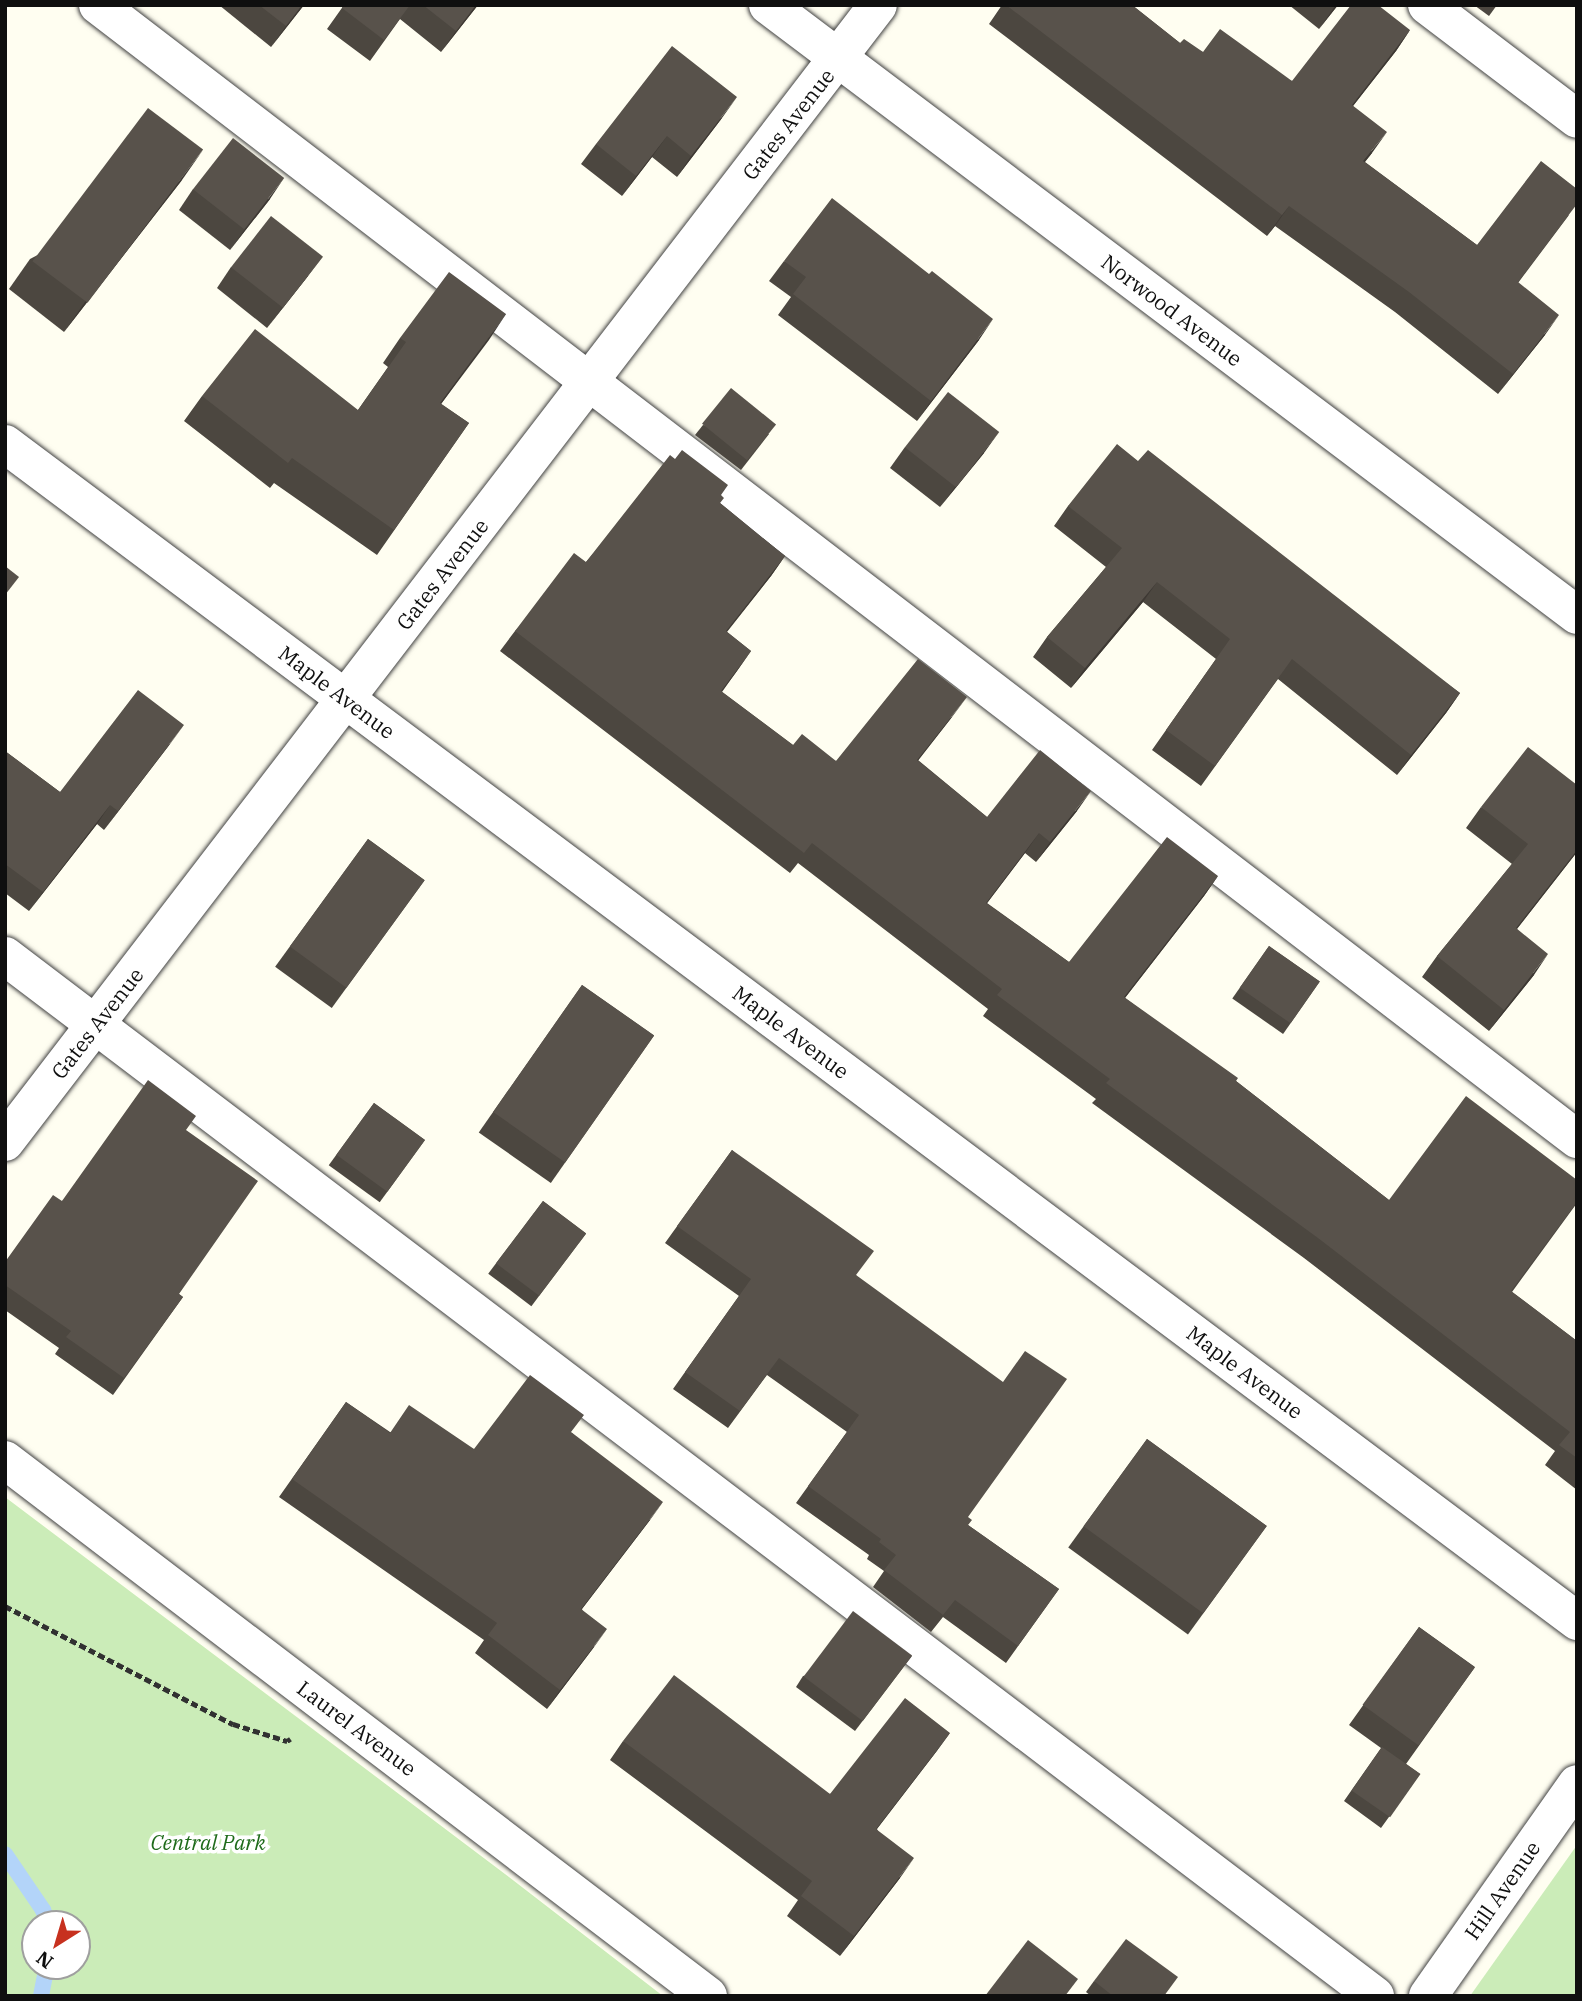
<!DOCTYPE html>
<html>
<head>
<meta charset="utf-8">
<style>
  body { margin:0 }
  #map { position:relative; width:1582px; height:2001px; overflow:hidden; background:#fffef1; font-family:"IBM Plex Serif",serif }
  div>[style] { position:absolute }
  .green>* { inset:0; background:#cbecb8 }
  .stream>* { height:16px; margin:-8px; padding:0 8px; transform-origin:8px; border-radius:8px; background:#b3d4f9 }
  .path>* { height:4.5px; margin-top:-2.25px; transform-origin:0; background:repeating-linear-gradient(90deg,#313131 0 7px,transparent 0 10.5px) }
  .roads { filter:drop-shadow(0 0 2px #424242) drop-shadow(0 0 2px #424242) }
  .minor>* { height:38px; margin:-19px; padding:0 19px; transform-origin:19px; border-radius:19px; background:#fff }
  .wall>* { inset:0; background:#4c4740; transform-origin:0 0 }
  .shaded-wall>* { inset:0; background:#3e3934 }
  .building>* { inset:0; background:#58524b; transform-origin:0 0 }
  span { translate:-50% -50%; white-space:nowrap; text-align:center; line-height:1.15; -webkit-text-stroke:7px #fff; paint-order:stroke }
  .street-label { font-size:21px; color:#0f0f0f }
  .park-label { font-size:21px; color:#1f6b1b; font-style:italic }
  .frame { position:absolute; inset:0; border:7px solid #0f0f0f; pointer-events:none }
  .north { position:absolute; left:21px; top:1910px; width:70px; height:70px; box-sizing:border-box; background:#fff; border:2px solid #9f9f9f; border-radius:50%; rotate:217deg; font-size:19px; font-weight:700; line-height:28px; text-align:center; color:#0f0f0f }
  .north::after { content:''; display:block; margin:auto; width:24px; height:32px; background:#c7311f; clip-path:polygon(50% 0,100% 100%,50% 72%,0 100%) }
</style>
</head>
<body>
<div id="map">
  <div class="green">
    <i style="clip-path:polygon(evenodd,5px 1497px,505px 1874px,663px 1996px,5px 1996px,5px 1497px,35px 1924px,77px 1924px,77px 1966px,35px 1966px,35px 1924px)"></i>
    <i style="clip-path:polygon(1577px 1845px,1577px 1996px,1470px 1996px)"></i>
  </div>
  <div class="stream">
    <i style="left:5px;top:1854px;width:68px;rotate:55.8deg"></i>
    <i style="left:43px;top:1910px;width:15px;rotate:67deg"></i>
    <i style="left:41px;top:1996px;width:31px;rotate:-79deg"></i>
  </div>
  <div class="path">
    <i style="left:5px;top:1606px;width:257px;rotate:27.4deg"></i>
    <i style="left:233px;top:1724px;width:57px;rotate:17.5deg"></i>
    <i style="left:287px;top:1741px;width:4px;rotate:-34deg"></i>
  </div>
  <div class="roads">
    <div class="minor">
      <i style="left:98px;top:5px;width:1864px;rotate:37.48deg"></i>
      <i style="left:768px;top:5px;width:1013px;rotate:37.02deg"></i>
      <i style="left:1427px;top:5px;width:188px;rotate:37.2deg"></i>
      <i style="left:5px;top:444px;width:1964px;rotate:36.82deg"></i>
      <i style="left:5px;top:956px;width:1720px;rotate:37.2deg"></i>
      <i style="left:5px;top:1142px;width:1433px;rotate:-52.48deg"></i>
      <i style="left:5px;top:1460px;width:884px;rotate:37.32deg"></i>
      <i style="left:1428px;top:1996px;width:259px;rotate:-54.9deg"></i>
    </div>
  </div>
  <div class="wall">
    <i style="clip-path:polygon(219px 5px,304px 5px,271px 47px)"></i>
    <i style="clip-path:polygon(344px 5px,478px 5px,441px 52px,400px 19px,370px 61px,327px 29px)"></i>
    <i style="clip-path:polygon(1002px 5px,1132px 5px,1180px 43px,1203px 52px,1292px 81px,1410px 30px,1396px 51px,1353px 106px,1372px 153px,1365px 162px,1477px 245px,1569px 215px,1518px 283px,1545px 335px,1498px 394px,1395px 312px,1275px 226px,1267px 236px,989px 24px)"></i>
    <i style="clip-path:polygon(1289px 5px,1338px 5px,1319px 29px)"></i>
    <i style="clip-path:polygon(1474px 5px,1497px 5px,1489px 16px)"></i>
    <i style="clip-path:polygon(722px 118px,677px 177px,652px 157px,622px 196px,581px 164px,596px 144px)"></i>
    <i style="clip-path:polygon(182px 180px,64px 332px,9px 289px,30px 259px)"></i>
    <i style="clip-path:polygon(193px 189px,270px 199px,230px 250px,179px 210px)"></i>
    <i style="clip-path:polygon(784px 261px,979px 340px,917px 421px,778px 315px,791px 297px,769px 281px)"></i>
    <i style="clip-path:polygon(231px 267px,308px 276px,267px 328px,217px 288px)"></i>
    <i style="clip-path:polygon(506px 314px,441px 404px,469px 423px,377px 555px,274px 483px,270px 488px,184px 421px,202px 396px,358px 410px,388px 367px,383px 363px,400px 338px)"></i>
    <i style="clip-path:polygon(703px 425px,769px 434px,741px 470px,695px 435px)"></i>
    <i style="clip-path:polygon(905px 447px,984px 453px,940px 507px,890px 468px)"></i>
    <i style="clip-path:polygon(675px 459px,721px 495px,720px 503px,785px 556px,771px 576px,727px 632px,751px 651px,722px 692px,793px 745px,836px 761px,952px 717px,918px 760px,987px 817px,1077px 811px,1036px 862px,1025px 853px,987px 903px,1069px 962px,1218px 876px,1204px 896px,1125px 998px,1236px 1081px,1389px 1200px,1577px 1203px,1512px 1292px,1577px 1341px,1577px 1490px,1545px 1465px,1555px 1451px,1304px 1258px,1092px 1103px,1096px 1099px,983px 1016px,988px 1009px,798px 863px,790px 873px,500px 651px,515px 631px,586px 562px)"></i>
    <i style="clip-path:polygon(1138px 461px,1460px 693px,1446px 713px,1397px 775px,1278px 679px,1201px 786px,1152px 750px,1216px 659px,1143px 602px,1071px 688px,1033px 657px,1047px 637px,1106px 567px,1054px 526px,1068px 506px)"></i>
    <i style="clip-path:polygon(170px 744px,104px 830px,97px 824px,29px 911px,5px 893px,5px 751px,60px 792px)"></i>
    <i style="clip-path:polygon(1481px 807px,1577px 852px,1517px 929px,1534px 975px,1489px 1031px,1422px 977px,1437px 956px,1512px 864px,1466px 828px)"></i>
    <i style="left:368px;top:839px;width:70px;height:158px;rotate:36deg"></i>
    <i style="left:1269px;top:946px;width:62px;height:64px;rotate:35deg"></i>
    <i style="left:582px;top:985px;width:88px;height:180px;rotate:35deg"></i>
    <i style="left:374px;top:1103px;width:63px;height:77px;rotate:36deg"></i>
    <i style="clip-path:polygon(186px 1130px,179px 1294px,183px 1297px,113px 1395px,55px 1354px,59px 1348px,5px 1310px,5px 1262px,62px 1201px)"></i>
    <i style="clip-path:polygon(732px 1150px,856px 1275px,968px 1517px,968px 1525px,1059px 1589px,1006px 1663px,943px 1617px,931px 1632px,873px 1587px,884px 1571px,867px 1559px,869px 1555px,796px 1503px,847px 1432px,767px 1375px,728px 1428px,673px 1389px,739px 1296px,665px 1243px)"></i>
    <i style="left:543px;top:1201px;width:54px;height:91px;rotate:37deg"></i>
    <i style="clip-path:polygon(346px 1402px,390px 1432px,474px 1449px,572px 1433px,650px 1520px,582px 1609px,594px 1647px,547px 1709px,475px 1653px,484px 1640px,279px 1497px)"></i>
    <i style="left:1147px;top:1439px;width:148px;height:134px;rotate:36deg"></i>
    <i style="clip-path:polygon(1419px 1627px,1475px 1667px,1406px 1764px,1420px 1774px,1381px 1828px,1344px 1801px,1381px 1748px,1349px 1725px)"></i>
    <i style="clip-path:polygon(912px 1656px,855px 1731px,796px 1687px,803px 1676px)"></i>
    <i style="clip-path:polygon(950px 1733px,936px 1752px,877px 1829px,900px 1878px,840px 1956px,787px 1916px,798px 1900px,610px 1760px,623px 1741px,830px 1794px)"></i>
    <i style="clip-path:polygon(1094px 1981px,1164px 1996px,1091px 1996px,1086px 1992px)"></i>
  </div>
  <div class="shaded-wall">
    <i style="clip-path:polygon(302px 5px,304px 5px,271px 47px,286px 26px)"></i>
    <i style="clip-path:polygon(476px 5px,478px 5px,441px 52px,456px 31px)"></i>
    <i style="clip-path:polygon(1336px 5px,1338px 5px,1319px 29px,1333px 9px)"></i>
    <i style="clip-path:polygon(1410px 30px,1396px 51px,1338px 125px,1352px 105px)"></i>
    <i style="clip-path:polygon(737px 97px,722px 118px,677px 177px,691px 156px)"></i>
    <i style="clip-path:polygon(1387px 132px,1372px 153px,1349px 181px,1363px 161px)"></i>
    <i style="clip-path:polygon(667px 136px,652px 157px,622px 196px,636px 176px)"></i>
    <i style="clip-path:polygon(203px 150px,182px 180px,64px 332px,85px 302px)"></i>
    <i style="clip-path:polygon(284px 178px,270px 199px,230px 250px,245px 229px)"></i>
    <i style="clip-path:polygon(1289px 206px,1275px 226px,1267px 236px,1282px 215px)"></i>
    <i style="clip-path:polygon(323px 256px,308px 276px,267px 328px,282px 308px)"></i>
    <i style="clip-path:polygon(506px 314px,489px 340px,423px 428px,440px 403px)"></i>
    <i style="clip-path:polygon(1559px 315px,1545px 335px,1498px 394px,1513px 374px)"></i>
    <i style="clip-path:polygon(993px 319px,979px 340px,917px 421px,931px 401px)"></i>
    <i style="clip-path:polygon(999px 432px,984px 453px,940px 507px,955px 487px)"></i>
    <i style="clip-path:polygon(785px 556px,771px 576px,711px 651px,726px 631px)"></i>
    <i style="clip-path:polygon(1157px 582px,1143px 602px,1071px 688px,1085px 668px)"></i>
    <i style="clip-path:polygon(751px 651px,737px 671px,707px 711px,721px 691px)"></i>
    <i style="clip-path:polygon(1460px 693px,1446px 713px,1397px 775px,1411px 755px)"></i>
    <i style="clip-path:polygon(967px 697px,952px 717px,903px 780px,917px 760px)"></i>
    <i style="clip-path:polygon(184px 725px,170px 744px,104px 830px,118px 811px)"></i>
    <i style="clip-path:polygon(1091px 791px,1077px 811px,1036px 862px,1050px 842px)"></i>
    <i style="clip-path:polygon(110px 805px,97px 824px,29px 911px,43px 892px)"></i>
    <i style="clip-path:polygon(1039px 833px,1025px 853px,972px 923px,986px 903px)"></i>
    <i style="clip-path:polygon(1577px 850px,1577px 852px,1501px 949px,1516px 928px)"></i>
    <i style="clip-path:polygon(1218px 876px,1204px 896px,1110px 1017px,1124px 997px)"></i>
    <i style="clip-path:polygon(1548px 954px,1534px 975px,1489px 1031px,1504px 1010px)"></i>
    <i style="clip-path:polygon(663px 1502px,650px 1520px,568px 1627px,581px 1609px)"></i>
    <i style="clip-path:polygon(607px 1629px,594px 1647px,547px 1709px,560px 1690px)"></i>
    <i style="clip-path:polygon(950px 1733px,936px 1752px,862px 1848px,876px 1829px)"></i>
    <i style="clip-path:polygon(914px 1858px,900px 1878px,840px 1956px,854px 1936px)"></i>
  </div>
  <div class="building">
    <i style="clip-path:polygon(259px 5px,302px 5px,286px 26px)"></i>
    <i style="clip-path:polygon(344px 5px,410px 5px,384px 40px,342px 8px)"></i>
    <i style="clip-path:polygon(423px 5px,476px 5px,456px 31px)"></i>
    <i style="clip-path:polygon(1006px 5px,1132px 5px,1180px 43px,1184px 39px,1203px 52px,1220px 29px,1292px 81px,1351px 5px,1378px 5px,1410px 30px,1352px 105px,1387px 132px,1363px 161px,1477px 245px,1541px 161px,1577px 189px,1577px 204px,1518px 282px,1559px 315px,1513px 374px,1409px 292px,1289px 206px,1282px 215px)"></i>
    <i style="clip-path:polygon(672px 46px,737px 97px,691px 156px,667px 136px,636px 176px,596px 144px)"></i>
    <i style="left:148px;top:108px;width:69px;height:192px;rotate:37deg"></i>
    <i style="left:233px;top:138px;width:65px;height:65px;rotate:38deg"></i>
    <i style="clip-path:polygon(832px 198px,929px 274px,932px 271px,993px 319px,931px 401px,793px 294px,806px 277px,784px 261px)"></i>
    <i style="left:271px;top:216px;width:66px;height:65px;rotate:38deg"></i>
    <i style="clip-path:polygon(449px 272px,506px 314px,440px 403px,469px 423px,394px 530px,292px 458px,288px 463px,202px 396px,255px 329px,358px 410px,406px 342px,400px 338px)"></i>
    <i style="left:731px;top:388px;width:58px;height:46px;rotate:39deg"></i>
    <i style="left:948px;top:392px;width:65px;height:70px;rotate:38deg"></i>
    <i style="clip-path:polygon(1117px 444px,1138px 461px,1148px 450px,1460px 693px,1411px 755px,1292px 659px,1215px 766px,1166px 730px,1230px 639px,1157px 582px,1085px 668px,1047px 637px,1122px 548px,1068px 506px)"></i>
    <i style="clip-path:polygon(682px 450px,728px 485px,721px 495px,724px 498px,720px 503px,785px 556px,726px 631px,751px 651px,721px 691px,793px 745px,802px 734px,836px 761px,918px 659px,967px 697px,917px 760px,987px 817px,1040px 750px,1091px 791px,1050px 842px,1039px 833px,986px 903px,1069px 962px,1167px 837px,1218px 876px,1124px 997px,1238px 1078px,1236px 1081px,1389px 1200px,1466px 1096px,1577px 1180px,1577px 1202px,1511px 1291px,1577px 1341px,1577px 1458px,1559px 1445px,1570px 1432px,1318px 1238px,1106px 1083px,1110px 1079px,997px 995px,1002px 989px,812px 843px,804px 853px,515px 631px,574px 553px,586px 562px,670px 455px,675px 459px)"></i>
    <i style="clip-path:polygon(5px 566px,19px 577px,5px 595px)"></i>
    <i style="clip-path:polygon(138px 690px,184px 725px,118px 811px,110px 805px,43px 892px,5px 864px,5px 751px,60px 792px)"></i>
    <i style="clip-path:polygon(1528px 747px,1577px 785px,1577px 850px,1516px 928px,1548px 954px,1504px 1010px,1437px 956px,1528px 844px,1481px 807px)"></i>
    <i style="left:368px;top:839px;width:70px;height:133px;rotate:36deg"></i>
    <i style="left:1269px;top:946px;width:62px;height:51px;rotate:35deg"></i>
    <i style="left:582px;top:985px;width:88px;height:155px;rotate:35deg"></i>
    <i style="clip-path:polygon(148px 1080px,196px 1116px,186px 1130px,258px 1181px,179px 1294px,183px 1297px,124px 1378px,66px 1337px,71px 1331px,5px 1285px,5px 1262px,53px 1195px,62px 1201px)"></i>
    <i style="left:374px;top:1103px;width:63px;height:64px;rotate:36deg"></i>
    <i style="clip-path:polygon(732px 1150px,874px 1251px,856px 1275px,1003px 1382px,1025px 1351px,1067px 1379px,968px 1517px,972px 1520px,968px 1525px,1059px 1589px,1018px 1646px,955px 1600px,943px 1615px,884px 1570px,896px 1555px,879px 1542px,881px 1539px,808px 1486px,859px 1415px,779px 1358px,740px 1411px,685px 1372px,751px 1279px,677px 1226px)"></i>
    <i style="left:543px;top:1201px;width:54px;height:78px;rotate:37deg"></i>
    <i style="clip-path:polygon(530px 1375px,584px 1415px,571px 1432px,663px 1502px,581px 1609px,607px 1629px,560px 1690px,488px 1635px,497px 1623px,292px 1479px,346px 1402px,390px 1433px,409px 1405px,474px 1449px)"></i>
    <i style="left:1147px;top:1439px;width:148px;height:108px;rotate:36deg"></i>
    <i style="left:853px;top:1611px;width:74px;height:82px;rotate:37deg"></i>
    <i style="left:1419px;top:1627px;width:69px;height:96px;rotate:36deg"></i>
    <i style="clip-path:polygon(674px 1675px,830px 1794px,905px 1698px,950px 1733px,876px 1829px,914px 1858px,854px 1936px,801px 1896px,812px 1881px,623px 1741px)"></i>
    <i style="left:1382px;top:1747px;width:47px;height:53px;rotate:35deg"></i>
    <i style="clip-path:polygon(1126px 1939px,1178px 1977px,1164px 1996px,1113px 1996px,1094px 1981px)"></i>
    <i style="clip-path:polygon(1028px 1940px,1078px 1979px,1065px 1996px,985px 1996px)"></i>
  </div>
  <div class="street-label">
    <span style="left:788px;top:124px;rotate:-52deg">Gates Avenue</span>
    <span style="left:1172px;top:310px;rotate:37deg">Norwood Avenue</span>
    <span style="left:442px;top:574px;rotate:-52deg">Gates Avenue</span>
    <span style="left:337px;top:692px;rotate:37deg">Maple Avenue</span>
    <span style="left:97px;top:1023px;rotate:-52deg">Gates Avenue</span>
    <span style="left:791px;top:1032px;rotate:37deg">Maple Avenue</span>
    <span style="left:1245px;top:1372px;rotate:37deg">Maple Avenue</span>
    <span style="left:357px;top:1728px;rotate:37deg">Laurel Avenue</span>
    <span style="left:1502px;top:1890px;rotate:-55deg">Hill Avenue</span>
  </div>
  <div class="park-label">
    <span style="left:208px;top:1842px">Central Park</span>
  </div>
  <div class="frame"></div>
  <div class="north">N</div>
</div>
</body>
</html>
